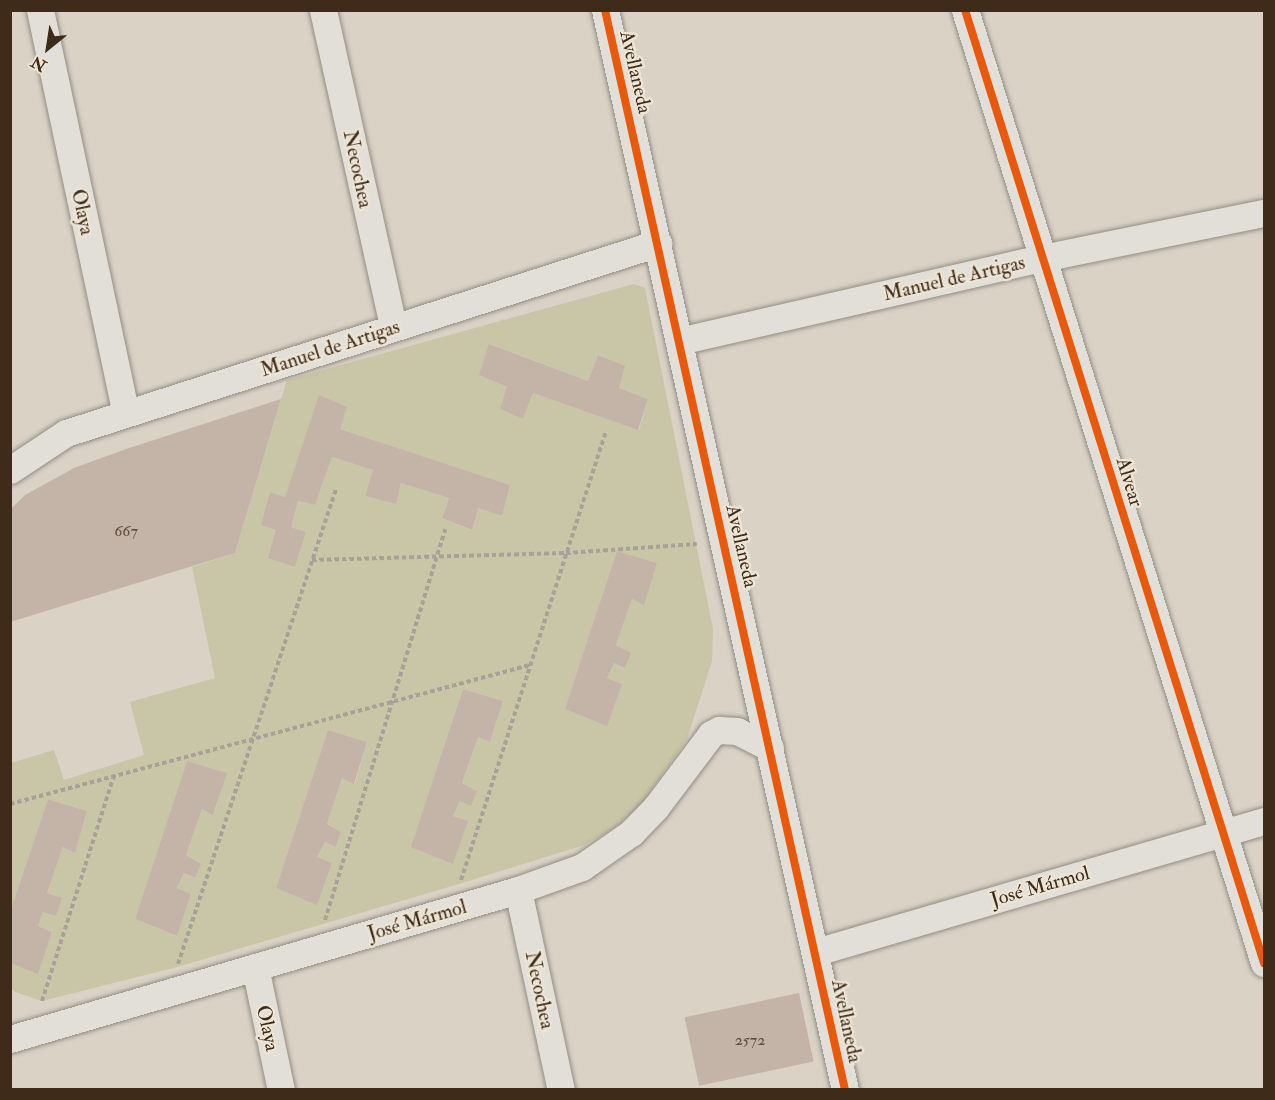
<!DOCTYPE html>
<html>
<head>
<meta charset="utf-8">
<style>
  body { margin:0 }
  #map { position:relative; width:1275px; height:1100px; overflow:hidden; background:#d9d2c5; font-family:"IM FELL Double Pica",serif }
  div>[style] { position:absolute }
  .green>* { inset:0; background:#c8c6a6 }
  .building>* { inset:0; background:#c4b4a8; transform-origin:0 0 }
  .path>* { height:4px; margin-top:-2px; transform-origin:0; background:repeating-linear-gradient(90deg,#a6a29a 0 4.5px,transparent 0 7.5px) }
  .roads { filter:drop-shadow(0 0 2px #948d84) drop-shadow(0 0 2px #948d84) }
  .minor>* { height:27px; margin:-13.5px; padding:0 13.5px; transform-origin:13.5px; border-radius:13.5px; background:#e2dfd9 }
  .cycleway>* { height:8px; margin:-4px; padding:0 4px; transform-origin:4px; border-radius:4px; background:#e8590c }
  span { translate:-50% -50%; white-space:nowrap; text-align:center; line-height:1.15; -webkit-text-stroke:5px #ece4d4; paint-order:stroke }
  .number-label { font-size:16px; color:#604d3d }
  .number-label span { -webkit-text-stroke-width:0 }
  .street-label { font-size:20px; color:#3f2b19 }
  .frame { position:absolute; inset:0; border:12px solid #3f2b19; pointer-events:none }
  .north { position:absolute; left:18px; top:18px; width:60px; height:60px; -webkit-text-stroke:4px #ece4d4; paint-order:stroke; rotate:210deg; font-size:16px; font-weight:700; line-height:24px; text-align:center; color:#3f2b19 }
  .north::after { content:''; display:block; margin:auto; width:21px; height:27px; background:#3f2b19; clip-path:polygon(50% 0,100% 100%,50% 72%,0 100%) }
</style>
</head>
<body>
<div id="map">
  <div class="green">
    <i style="clip-path:polygon(evenodd,634px 284px,645px 288px,713px 629px,712px 661px,687px 739px,640px 806px,613px 829px,584px 845px,459px 884px,177px 967px,42px 1001px,15px 992px,11px 988px,11px 963px,38px 973px,52px 932px,38px 926px,43px 912px,61px 898px,47px 893px,63px 847px,75px 852px,87px 811px,48px 799px,11px 913px,11px 763px,54px 750px,64px 780px,144px 755px,130px 702px,215px 678px,192px 567px,235px 553px,287px 380px,634px 284px,490px 344px,588px 381px,598px 355px,624px 366px,619px 388px,648px 399px,639px 430px,533px 393px,523px 419px,507px 387px,480px 375px,490px 344px,634px 284px,340px 429px,510px 485px,502px 516px,478px 508px,471px 530px,442px 518px,449px 498px,401px 483px,396px 504px,365px 496px,373px 470px,332px 457px,315px 505px,298px 501px,291px 527px,306px 532px,295px 567px,276px 530px,270px 492px,285px 497px,340px 429px,634px 284px,617px 551px,657px 563px,643px 604px,632px 599px,616px 645px,631px 653px,614px 663px,607px 678px,622px 684px,566px 709px,617px 551px,634px 284px,463px 689px,503px 701px,490px 742px,478px 737px,462px 783px,477px 791px,460px 801px,453px 816px,467px 821px,412px 847px,463px 689px,634px 284px,328px 730px,367px 742px,355px 783px,342px 778px,327px 824px,341px 832px,336px 847px,325px 842px,317px 857px,332px 863px,317px 904px,276px 888px,328px 730px,634px 284px,187px 761px,226px 773px,214px 814px,202px 809px,186px 855px,201px 864px,195px 878px,184px 873px,177px 888px,191px 894px,176px 936px,135px 919px,187px 761px)"></i>
  </div>
  <div class="building">
    <i style="clip-path:polygon(489px 344px,588px 381px,598px 355px,625px 366px,619px 388px,648px 399px,638px 430px,533px 393px,523px 419px,500px 409px,507px 387px,479px 375px)"></i>
    <i style="clip-path:polygon(319px 395px,347px 407px,340px 429px,510px 485px,502px 516px,478px 508px,472px 530px,442px 518px,449px 498px,401px 483px,396px 504px,365px 496px,373px 470px,332px 457px,315px 505px,298px 501px,291px 527px,306px 532px,295px 567px,268px 558px,276px 530px,261px 525px,270px 492px,285px 497px)"></i>
    <i style="clip-path:polygon(281px 399px,235px 553px,10px 622px,10px 510px,25px 495px,74px 468px,126px 449px)"></i>
    <i style="clip-path:polygon(617px 551px,657px 563px,644px 605px,632px 599px,616px 645px,631px 653px,625px 668px,614px 663px,607px 678px,622px 684px,607px 726px,565px 709px)"></i>
    <i style="clip-path:polygon(463px 689px,503px 701px,490px 742px,478px 737px,462px 783px,477px 791px,471px 806px,460px 801px,453px 816px,468px 821px,453px 864px,411px 847px)"></i>
    <i style="clip-path:polygon(328px 730px,367px 742px,354px 784px,342px 778px,327px 824px,341px 832px,336px 847px,325px 842px,317px 857px,332px 863px,317px 905px,276px 888px)"></i>
    <i style="clip-path:polygon(187px 761px,227px 773px,213px 815px,202px 809px,186px 855px,201px 864px,195px 878px,184px 873px,177px 888px,191px 894px,177px 936px,135px 919px)"></i>
    <i style="clip-path:polygon(48px 799px,87px 811px,75px 853px,63px 847px,47px 893px,62px 898px,56px 916px,43px 912px,38px 926px,52px 932px,38px 974px,10px 963px,10px 913px)"></i>
    <i style="left:799px;top:993px;width:70px;height:117px;rotate:78deg"></i>
  </div>
  <div class="path">
    <i style="left:312px;top:560px;width:254px;rotate:-1.6deg"></i>
    <i style="left:566px;top:553px;width:131px;rotate:-3.9deg"></i>
    <i style="left:10px;top:804px;width:538px;rotate:-14.97deg"></i>
    <i style="left:461px;top:880px;width:470px;rotate:-72.1deg"></i>
    <i style="left:325px;top:920px;width:409px;rotate:-72.9deg"></i>
    <i style="left:178px;top:964px;width:501px;rotate:-71.6deg"></i>
    <i style="left:42px;top:1001px;width:236px;rotate:-72.3deg"></i>
  </div>
  <div class="roads">
    <div class="minor">
      <i style="left:40px;top:10px;width:412px;rotate:78deg"></i>
      <i style="left:323px;top:10px;width:325px;rotate:77.5deg"></i>
      <i style="left:605px;top:10px;width:1106px;rotate:77.47deg"></i>
      <i style="left:965px;top:10px;width:999px;rotate:72.58deg"></i>
      <i style="left:679px;top:341px;width:372px;rotate:-12.9deg"></i>
      <i style="left:1042px;top:258px;width:227px;rotate:-11.5deg"></i>
      <i style="left:10px;top:470px;width:67px;rotate:-33.5deg"></i>
      <i style="left:66px;top:433px;width:622px;rotate:-17.79deg"></i>
      <i style="left:518px;top:890px;width:205px;rotate:77.9deg"></i>
      <i style="left:816px;top:952px;width:467px;rotate:-16.3deg"></i>
      <i style="left:255px;top:967px;width:126px;rotate:78.1deg"></i>
      <i style="left:10px;top:1039px;width:529px;rotate:-16.35deg"></i>
      <i style="left:518px;top:890px;width:68px;rotate:-19.8deg"></i>
      <i style="left:582px;top:867px;width:60px;rotate:-34.8deg"></i>
      <i style="left:631px;top:833px;width:36px;rotate:-46deg"></i>
      <i style="left:656px;top:807px;width:91px;rotate:-53deg"></i>
      <i style="left:711px;top:734px;width:9px;rotate:-27deg"></i>
      <i style="left:719px;top:730px;width:18px;rotate:3deg"></i>
      <i style="left:737px;top:731px;width:37px;rotate:27deg"></i>
    </div>
  </div>
  <div class="cycleway">
    <i style="left:605px;top:10px;width:1106px;rotate:77.47deg"></i>
    <i style="left:965px;top:10px;width:999px;rotate:72.58deg"></i>
  </div>
  <div class="number-label">
    <span style="left:126px;top:531px">667</span>
    <span style="left:750px;top:1040px">2572</span>
  </div>
  <div class="street-label">
    <span style="left:636px;top:72px;rotate:77deg">Avellaneda</span>
    <span style="left:358px;top:169px;rotate:78deg">Necochea</span>
    <span style="left:83px;top:212px;rotate:78deg">Olaya</span>
    <span style="left:954px;top:278px;rotate:-13deg">Manuel de Artigas</span>
    <span style="left:330px;top:348px;rotate:-18deg">Manuel de Artigas</span>
    <span style="left:1130px;top:482px;rotate:73deg">Alvear</span>
    <span style="left:742px;top:546px;rotate:77deg">Avellaneda</span>
    <span style="left:1040px;top:886px;rotate:-16deg">José Mármol</span>
    <span style="left:417px;top:920px;rotate:-16deg">José Mármol</span>
    <span style="left:540px;top:990px;rotate:78deg">Necochea</span>
    <span style="left:847px;top:1021px;rotate:78deg">Avellaneda</span>
    <span style="left:268px;top:1028px;rotate:78deg">Olaya</span>
  </div>
  <div class="frame"></div>
  <div class="north">N</div>
</div>
</body>
</html>
